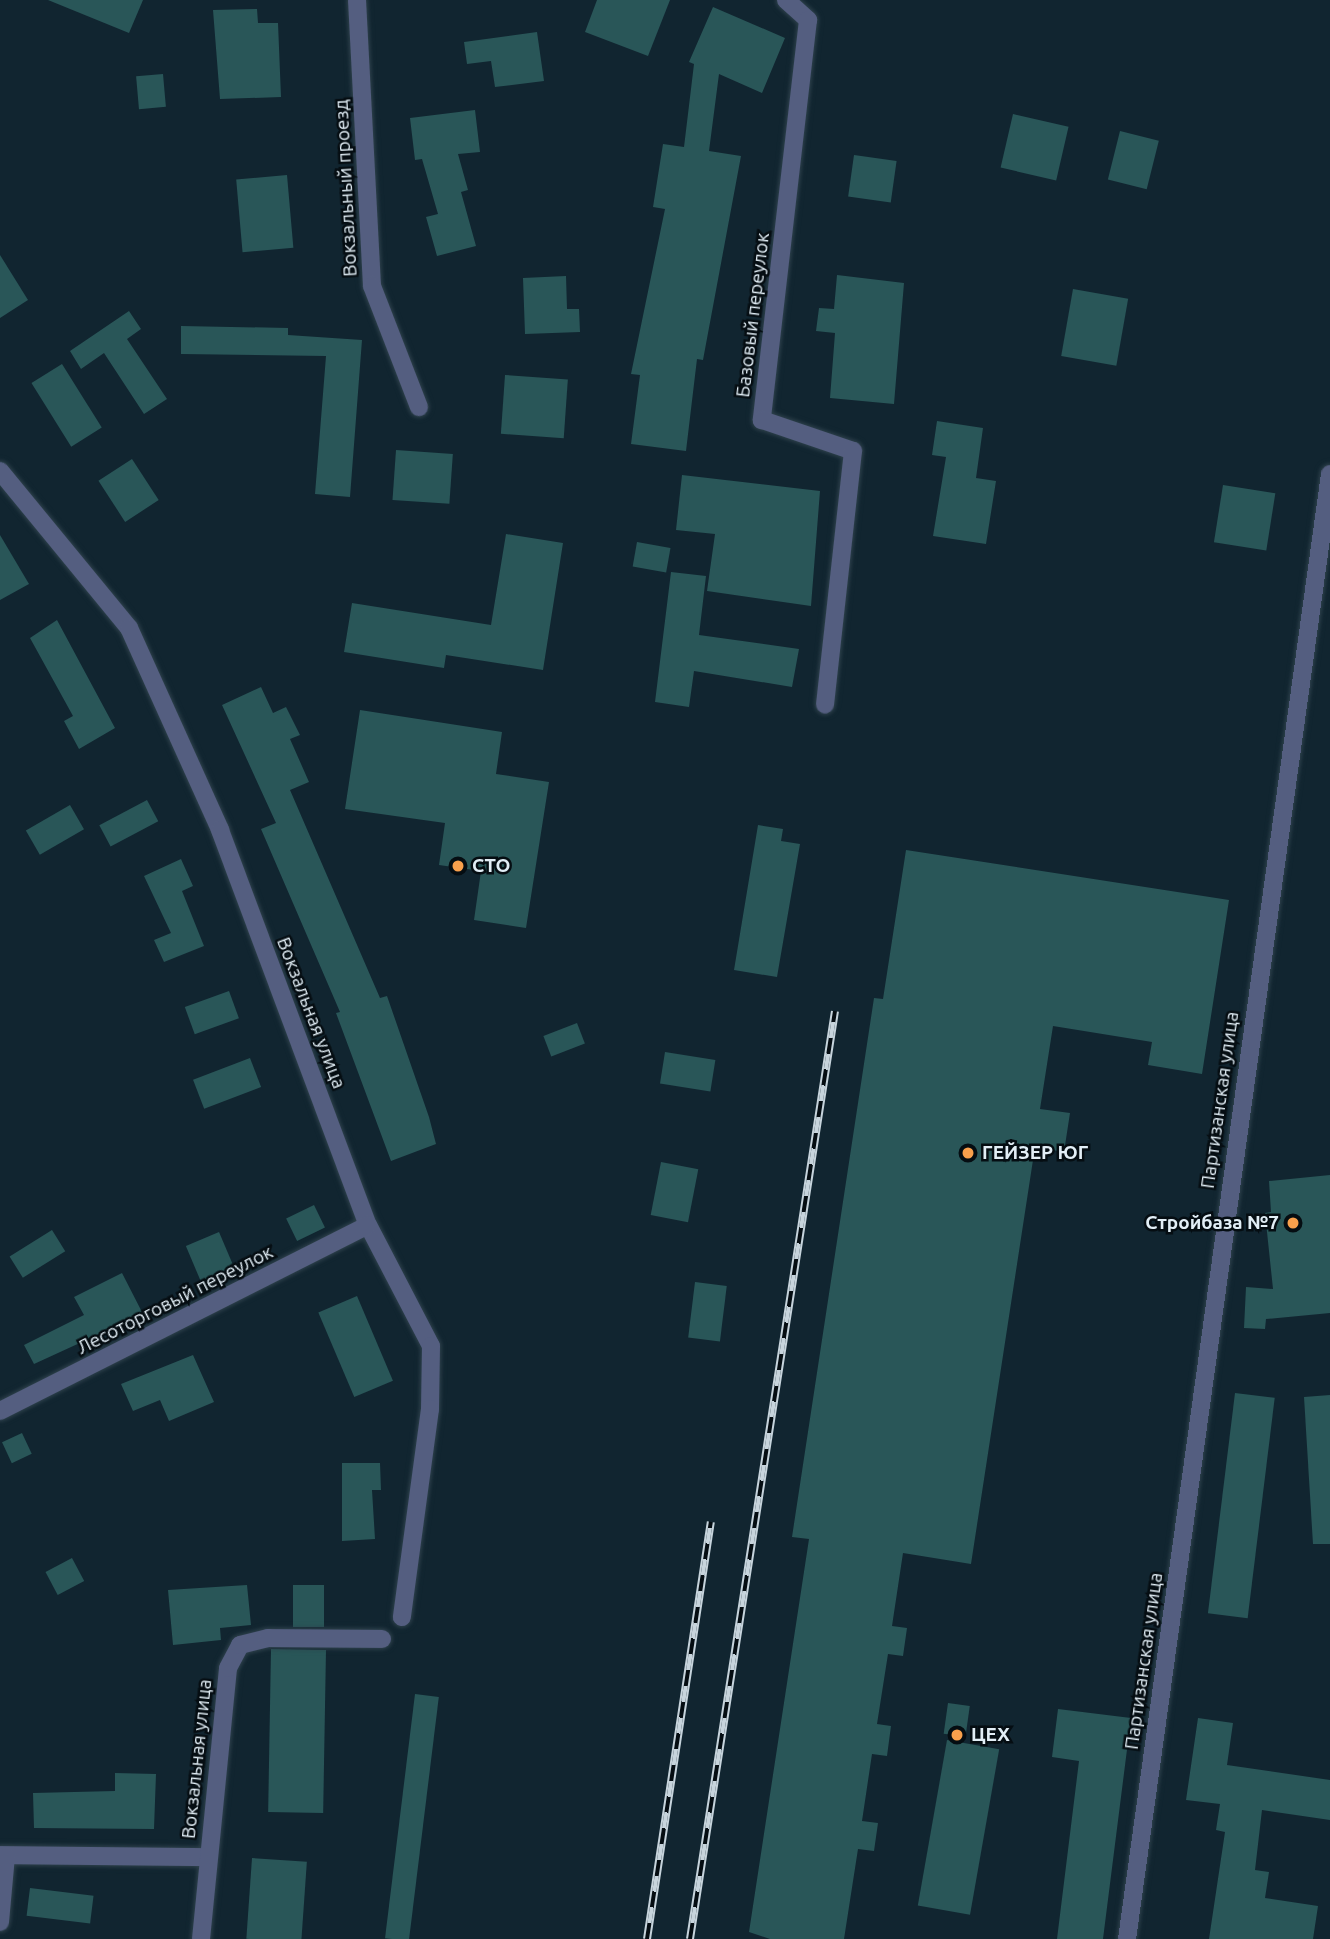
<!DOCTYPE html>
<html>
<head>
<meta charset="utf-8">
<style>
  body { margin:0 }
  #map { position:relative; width:1330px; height:1939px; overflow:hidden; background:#112530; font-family:Ubuntu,sans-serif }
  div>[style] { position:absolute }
  .building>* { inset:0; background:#295658; transform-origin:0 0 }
  .roads { filter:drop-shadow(0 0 2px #2e414c) drop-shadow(0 0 2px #2e414c) }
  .minor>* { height:18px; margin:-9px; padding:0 9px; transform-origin:9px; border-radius:9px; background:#545e80 }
  .rail>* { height:8px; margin-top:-4px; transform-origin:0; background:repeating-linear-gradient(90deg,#050d12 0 16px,#c7d4dc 0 32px); box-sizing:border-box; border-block:2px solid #c7d4dc }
  .dots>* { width:19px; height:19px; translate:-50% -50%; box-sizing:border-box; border:4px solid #050d12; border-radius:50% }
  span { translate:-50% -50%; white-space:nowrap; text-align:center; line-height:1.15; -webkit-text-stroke:5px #050d12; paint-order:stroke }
  .street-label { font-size:19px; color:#e2eef6 }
  .poi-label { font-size:19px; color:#e2eef6; font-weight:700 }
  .left { translate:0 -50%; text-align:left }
  .right { translate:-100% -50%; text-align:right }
</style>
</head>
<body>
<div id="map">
  <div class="building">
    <i style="clip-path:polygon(48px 0,143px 0,129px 33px)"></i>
    <i style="clip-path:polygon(597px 0,670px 0,648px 56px,585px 32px)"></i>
    <i style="clip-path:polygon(713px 7px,785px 38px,762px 93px,719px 74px,709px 151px,741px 156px,703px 360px,697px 359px,686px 451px,631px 444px,640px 375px,631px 374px,665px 209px,653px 207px,663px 144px,684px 147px,694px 64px,689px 62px)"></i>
    <i style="clip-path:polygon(257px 9px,258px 23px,278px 23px,281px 97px,220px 99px,213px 10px)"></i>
    <i style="clip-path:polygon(537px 32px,544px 81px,495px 87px,491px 61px,467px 64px,464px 42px)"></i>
    <i style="left:163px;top:74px;width:33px;height:27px;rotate:85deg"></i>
    <i style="clip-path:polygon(475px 110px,480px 152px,458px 154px,468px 190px,461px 192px,476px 246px,437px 256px,426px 217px,438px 214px,422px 159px,415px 160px,410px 118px)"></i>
    <i style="left:1013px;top:114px;width:57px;height:55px;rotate:13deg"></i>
    <i style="left:1120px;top:131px;width:40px;height:50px;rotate:14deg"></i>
    <i style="left:854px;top:155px;width:43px;height:42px;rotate:8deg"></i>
    <i style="left:287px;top:175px;width:73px;height:51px;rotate:85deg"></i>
    <i style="clip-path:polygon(0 255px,28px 300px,0 318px)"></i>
    <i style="clip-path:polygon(837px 275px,904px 283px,894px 404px,830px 398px,835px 333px,816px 331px,819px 308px,834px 309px)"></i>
    <i style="clip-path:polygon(566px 276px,567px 309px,579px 309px,580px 332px,525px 334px,523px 278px)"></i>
    <i style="left:1073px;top:289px;width:56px;height:68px;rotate:10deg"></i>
    <i style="clip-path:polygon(129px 311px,141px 329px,127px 339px,167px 399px,144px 414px,104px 353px,81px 369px,70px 351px)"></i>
    <i style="clip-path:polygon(181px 326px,288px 328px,288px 335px,362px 340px,350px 497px,315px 494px,326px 356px,181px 354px)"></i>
    <i style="left:62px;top:364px;width:75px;height:36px;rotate:58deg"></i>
    <i style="left:505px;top:375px;width:63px;height:59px;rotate:4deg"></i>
    <i style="clip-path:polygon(937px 421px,983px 428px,976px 478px,996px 481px,986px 544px,933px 536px,946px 457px,932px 455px)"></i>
    <i style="left:396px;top:450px;width:57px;height:50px;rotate:4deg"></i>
    <i style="left:132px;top:459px;width:49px;height:40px;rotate:57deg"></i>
    <i style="clip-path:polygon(682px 475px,820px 491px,811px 606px,707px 591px,715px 534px,676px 530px)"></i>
    <i style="left:1223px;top:485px;width:53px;height:58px;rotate:9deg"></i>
    <i style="clip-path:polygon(506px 534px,563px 543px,543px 670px,446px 655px,444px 668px,344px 652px,352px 603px,491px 625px)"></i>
    <i style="clip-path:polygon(0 535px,29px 584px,0 600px)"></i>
    <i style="left:637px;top:542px;width:34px;height:25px;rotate:10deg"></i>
    <i style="clip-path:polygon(671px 572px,706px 576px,699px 635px,799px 649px,792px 687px,694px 671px,689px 707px,655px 702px)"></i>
    <i style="clip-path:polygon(57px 620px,115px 728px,79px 749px,64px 721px,73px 716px,30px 638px)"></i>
    <i style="clip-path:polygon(261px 687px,273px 713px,286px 707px,300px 735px,290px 739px,309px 782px,290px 790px,380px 998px,387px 996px,429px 1117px,436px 1144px,391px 1161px,336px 1013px,340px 1012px,261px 829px,276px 823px,222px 705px)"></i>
    <i style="clip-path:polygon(360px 710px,502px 732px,496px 774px,549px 782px,526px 928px,474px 920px,481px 871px,439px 865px,445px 823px,345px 809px)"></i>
    <i style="left:147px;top:800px;width:24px;height:54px;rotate:62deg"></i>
    <i style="left:70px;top:805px;width:28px;height:51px;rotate:60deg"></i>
    <i style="clip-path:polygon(758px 825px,783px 829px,781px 841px,800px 844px,777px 977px,734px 970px)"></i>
    <i style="clip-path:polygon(906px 850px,1229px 900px,1202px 1074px,1148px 1065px,1152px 1042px,1053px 1026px,1040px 1109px,1070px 1113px,1064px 1152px,1035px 1147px,971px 1564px,903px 1553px,892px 1626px,907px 1628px,903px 1656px,888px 1654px,877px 1724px,891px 1726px,887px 1756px,872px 1754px,862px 1821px,878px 1823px,874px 1851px,858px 1849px,844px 1939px,770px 1939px,749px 1932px,809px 1539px,792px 1537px,874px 998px,883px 999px)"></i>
    <i style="clip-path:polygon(181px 859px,193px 886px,182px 891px,204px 946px,164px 962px,154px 940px,171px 933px,144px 876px)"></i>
    <i style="left:229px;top:991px;width:29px;height:47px;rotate:70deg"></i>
    <i style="left:577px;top:1023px;width:22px;height:36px;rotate:69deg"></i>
    <i style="left:665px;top:1052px;width:51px;height:32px;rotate:9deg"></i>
    <i style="left:250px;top:1058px;width:31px;height:61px;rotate:69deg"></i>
    <i style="left:661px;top:1162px;width:38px;height:54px;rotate:11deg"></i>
    <i style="clip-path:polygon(1330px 1175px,1330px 1313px,1266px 1319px,1265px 1329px,1244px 1328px,1246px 1287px,1273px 1289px,1265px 1213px,1271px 1212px,1269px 1181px)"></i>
    <i style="left:314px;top:1205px;width:25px;height:31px;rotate:64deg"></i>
    <i style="left:52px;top:1230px;width:25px;height:50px;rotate:58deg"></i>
    <i style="left:219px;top:1232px;width:43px;height:36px;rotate:67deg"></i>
    <i style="clip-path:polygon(122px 1273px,143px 1314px,34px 1364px,24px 1345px,84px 1315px,74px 1297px)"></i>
    <i style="left:695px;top:1282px;width:32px;height:56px;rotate:7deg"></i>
    <i style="left:357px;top:1296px;width:92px;height:42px;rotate:67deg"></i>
    <i style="clip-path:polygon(193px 1355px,214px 1402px,169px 1421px,160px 1400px,133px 1411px,121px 1384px)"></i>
    <i style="left:1235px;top:1393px;width:40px;height:222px;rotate:7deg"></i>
    <i style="clip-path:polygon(1330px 1395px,1330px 1544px,1313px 1544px,1304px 1397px)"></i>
    <i style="left:22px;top:1433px;width:23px;height:22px;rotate:65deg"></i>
    <i style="clip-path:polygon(342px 1463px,380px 1463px,381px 1490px,372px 1490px,375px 1539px,342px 1541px)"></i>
    <i style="left:72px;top:1558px;width:26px;height:30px;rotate:62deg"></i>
    <i style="clip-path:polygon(247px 1585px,251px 1625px,220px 1628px,221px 1640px,173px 1645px,168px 1590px)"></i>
    <i style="left:293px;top:1585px;width:31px;height:42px"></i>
    <i style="left:271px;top:1649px;width:55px;height:163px;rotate:1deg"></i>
    <i style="left:415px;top:1694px;width:24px;height:246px;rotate:7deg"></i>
    <i style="left:948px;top:1703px;width:22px;height:31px;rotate:8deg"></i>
    <i style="clip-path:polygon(1058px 1709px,1131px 1718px,1103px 1939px,1057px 1939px,1079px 1761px,1052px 1757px)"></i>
    <i style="clip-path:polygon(1198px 1718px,1233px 1723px,1227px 1765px,1330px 1780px,1330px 1820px,1262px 1810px,1255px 1870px,1269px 1872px,1265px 1898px,1318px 1906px,1313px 1939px,1209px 1939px,1225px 1832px,1216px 1830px,1220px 1804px,1186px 1800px)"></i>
    <i style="left:947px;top:1740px;width:53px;height:168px;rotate:10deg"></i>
    <i style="clip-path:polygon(115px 1773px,156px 1774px,154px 1829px,34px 1828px,33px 1793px,115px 1791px)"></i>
    <i style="left:252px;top:1858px;width:55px;height:81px;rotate:4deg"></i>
    <i style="left:30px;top:1888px;width:64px;height:28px;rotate:7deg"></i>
  </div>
  <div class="roads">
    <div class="minor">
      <i style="left:357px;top:0;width:286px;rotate:87deg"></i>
      <i style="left:372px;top:286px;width:130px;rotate:68.8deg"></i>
      <i style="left:786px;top:0;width:30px;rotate:42deg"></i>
      <i style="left:808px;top:20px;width:403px;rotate:96.6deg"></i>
      <i style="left:762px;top:420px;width:96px;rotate:18.8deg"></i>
      <i style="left:853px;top:451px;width:255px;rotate:96.3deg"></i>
      <i style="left:0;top:471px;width:203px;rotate:50.6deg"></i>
      <i style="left:129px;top:628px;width:222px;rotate:65.7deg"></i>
      <i style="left:220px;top:830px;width:422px;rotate:69.5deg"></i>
      <i style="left:368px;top:1225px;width:136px;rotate:62.5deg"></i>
      <i style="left:431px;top:1346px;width:63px;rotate:90.9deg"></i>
      <i style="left:430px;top:1409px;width:210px;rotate:97.7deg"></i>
      <i style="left:0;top:1411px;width:412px;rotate:-26.8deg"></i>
      <i style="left:0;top:1855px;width:208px;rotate:0.6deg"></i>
      <i style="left:0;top:1922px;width:66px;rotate:-84.8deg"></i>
      <i style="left:201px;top:1939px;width:272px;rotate:-84.3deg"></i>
      <i style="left:228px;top:1668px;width:26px;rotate:-62deg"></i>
      <i style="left:240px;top:1645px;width:29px;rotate:-14deg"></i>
      <i style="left:268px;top:1638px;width:114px;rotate:0.5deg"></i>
      <i style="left:1127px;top:1939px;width:1479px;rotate:-82.11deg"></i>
    </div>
  </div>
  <div class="rail">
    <i style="left:647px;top:1939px;width:422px;rotate:-81.3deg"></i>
    <i style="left:690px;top:1939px;width:939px;rotate:-81.12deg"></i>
  </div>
  <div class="dots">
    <i style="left:458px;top:866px;background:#f9a04c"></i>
    <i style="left:968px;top:1153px;background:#f9a04c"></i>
    <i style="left:1293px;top:1223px;background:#f9a04c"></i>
    <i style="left:957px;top:1735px;background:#f9a04c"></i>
  </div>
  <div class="street-label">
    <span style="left:346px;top:188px;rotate:-93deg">Вокзальный проезд</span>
    <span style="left:753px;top:315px;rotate:-83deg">Базовый переулок</span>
    <span style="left:311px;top:1013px;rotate:69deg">Вокзальная улица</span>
    <span style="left:1220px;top:1100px;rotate:-82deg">Партизанская улица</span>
    <span style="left:175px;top:1300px;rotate:-27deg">Лесоторговый переулок</span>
    <span style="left:1144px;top:1661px;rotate:-82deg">Партизанская улица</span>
    <span style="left:197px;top:1759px;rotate:-84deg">Вокзальная улица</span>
  </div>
  <div class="poi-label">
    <span class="left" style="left:472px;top:866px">СТО</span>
    <span class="left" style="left:982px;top:1153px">ГЕЙЗЕР ЮГ</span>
    <span class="right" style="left:1279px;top:1223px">Стройбаза №7</span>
    <span class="left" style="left:971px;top:1735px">ЦЕХ</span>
  </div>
</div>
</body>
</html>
